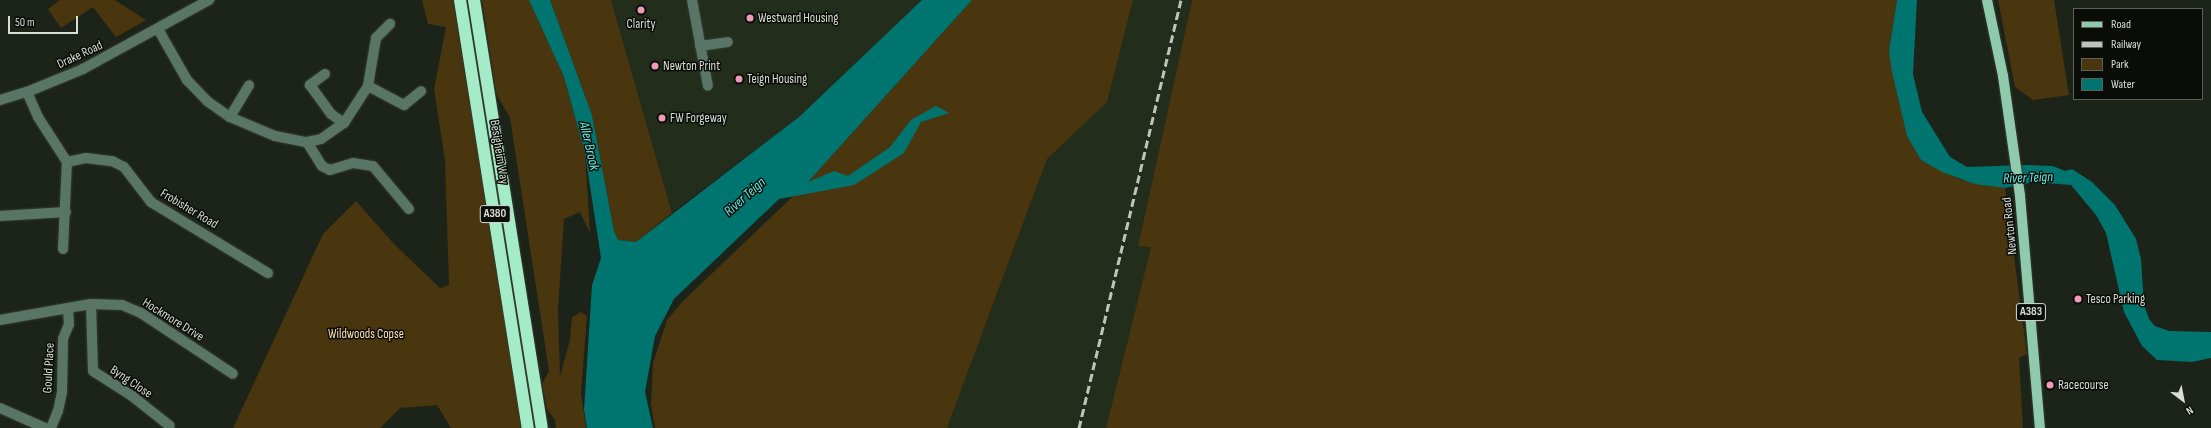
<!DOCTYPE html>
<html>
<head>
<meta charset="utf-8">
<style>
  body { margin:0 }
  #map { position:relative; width:2211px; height:428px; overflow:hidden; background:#1c2319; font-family:"Sofia Sans Condensed",sans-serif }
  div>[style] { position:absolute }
  .built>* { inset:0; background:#222d1c }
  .green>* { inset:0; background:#49350e }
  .water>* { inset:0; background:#00746f }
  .roads { filter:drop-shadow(0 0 1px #363d33) drop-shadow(0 0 1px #363d33) }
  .minor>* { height:10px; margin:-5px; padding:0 5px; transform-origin:5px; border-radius:5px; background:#597566 }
  .major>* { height:10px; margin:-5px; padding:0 5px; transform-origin:5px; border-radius:5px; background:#8fcaad }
  .highway>* { height:12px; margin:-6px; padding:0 6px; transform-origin:6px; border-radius:6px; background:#a4ecc8 }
  .rail>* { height:3px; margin-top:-1.5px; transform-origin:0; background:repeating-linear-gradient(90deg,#bfc4bd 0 8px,transparent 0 12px) }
  .dots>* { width:11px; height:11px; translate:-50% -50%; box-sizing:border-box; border:2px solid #090c07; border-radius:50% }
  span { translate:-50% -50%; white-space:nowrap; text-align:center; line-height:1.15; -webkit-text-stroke:3px #090c07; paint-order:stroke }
  .shield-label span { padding:1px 3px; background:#090c07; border:1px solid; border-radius:3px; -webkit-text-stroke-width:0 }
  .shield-label { font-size:12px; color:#d8ddd6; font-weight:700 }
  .poi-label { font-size:13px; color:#d8ddd6 }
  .left { translate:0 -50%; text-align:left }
  .street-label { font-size:13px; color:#d8ddd6 }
  .park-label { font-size:13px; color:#fddfaf }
  .water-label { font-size:14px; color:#67ece5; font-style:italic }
  .legend { position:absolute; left:2073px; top:8px; width:130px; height:92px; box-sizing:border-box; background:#090c07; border:1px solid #5c605a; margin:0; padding:5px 7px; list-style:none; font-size:12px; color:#d8ddd6 }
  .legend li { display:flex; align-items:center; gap:8px; height:20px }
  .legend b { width:20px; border:1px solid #5c605a }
  .north { position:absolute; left:2163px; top:380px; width:40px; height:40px; -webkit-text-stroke:3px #090c07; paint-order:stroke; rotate:148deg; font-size:11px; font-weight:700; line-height:16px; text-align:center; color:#d8ddd6 }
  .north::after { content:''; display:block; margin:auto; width:14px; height:18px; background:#d8ddd6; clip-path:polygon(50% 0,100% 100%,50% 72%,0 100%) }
  .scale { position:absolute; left:8px; top:16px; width:70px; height:18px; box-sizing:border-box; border:2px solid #d8ddd6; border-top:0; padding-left:5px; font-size:12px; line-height:14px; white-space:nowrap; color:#d8ddd6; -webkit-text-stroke:3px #090c07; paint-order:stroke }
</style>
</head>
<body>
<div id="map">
  <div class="built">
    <i style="clip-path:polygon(611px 0,922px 0,799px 117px,672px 213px)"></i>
    <i style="clip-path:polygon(1133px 0,1192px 0,1138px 245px,1151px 247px,1106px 428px,947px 428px,1047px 159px,1107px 101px)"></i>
  </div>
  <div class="green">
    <i style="clip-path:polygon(60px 0,115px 0,146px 20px,116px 37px,93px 7px,61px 28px,48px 9px)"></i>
    <i style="clip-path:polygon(422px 0,453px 0,522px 428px,451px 428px,437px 405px,400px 408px,380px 428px,233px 428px,323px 234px,356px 201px,395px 245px,440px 288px,449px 285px,445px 160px,434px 89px,446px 27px,428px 24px)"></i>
    <i style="clip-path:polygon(482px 0,529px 0,564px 77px,585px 153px,590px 233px,580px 212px,564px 219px,558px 310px,560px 376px,570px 340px,572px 317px,581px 312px,587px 316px,581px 393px,586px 428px,556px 428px,555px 420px,547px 409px,542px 384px,549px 371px,510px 118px,496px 93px)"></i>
    <i style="clip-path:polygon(550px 0,611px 0,672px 213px,636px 242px,618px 240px,614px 231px,592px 115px)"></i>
    <i style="clip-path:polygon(972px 0,1133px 0,1107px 102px,1047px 159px,947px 428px,655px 428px,651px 405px,653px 363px,667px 320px,683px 301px,807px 183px)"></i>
    <i style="clip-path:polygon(1192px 0,1897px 0,1889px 51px,1907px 136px,1921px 160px,1959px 179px,2005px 188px,2027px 354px,2019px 358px,2023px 428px,1106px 428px,1151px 247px,1138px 246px)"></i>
    <i style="clip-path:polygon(1998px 0,2054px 0,2069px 95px,2033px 100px,2015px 87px)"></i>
  </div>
  <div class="water">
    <i style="clip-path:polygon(529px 0,550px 0,592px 115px,614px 231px,618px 240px,636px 242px,799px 117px,922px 0,972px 0,808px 182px,834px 171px,848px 176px,890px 147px,911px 120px,936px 106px,949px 113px,921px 122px,904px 153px,854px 185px,779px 199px,674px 299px,655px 336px,645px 392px,653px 428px,587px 428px,584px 410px,592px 285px,601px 258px,585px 153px,564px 77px)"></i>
    <i style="clip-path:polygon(1897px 0,1917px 0,1913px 74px,1922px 112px,1950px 157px,1967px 167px,2026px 165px,2053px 166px,2065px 171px,2072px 169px,2092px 182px,2115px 205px,2136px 239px,2141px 259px,2144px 305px,2149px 319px,2155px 326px,2169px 331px,2211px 332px,2211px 358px,2192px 362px,2157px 360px,2142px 346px,2124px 312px,2106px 233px,2096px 215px,2071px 185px,2033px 182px,2005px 188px,1975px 184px,1942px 172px,1921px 160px,1907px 136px,1892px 72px,1889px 51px)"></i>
  </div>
  <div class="roads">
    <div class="minor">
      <i style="left:692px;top:0;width:87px;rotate:79.5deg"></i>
      <i style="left:158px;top:29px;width:59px;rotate:60.4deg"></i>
      <i style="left:187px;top:80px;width:29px;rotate:46deg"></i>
      <i style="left:207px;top:101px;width:28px;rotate:35deg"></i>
      <i style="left:230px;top:117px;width:49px;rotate:22.9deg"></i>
      <i style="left:275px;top:136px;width:33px;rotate:11deg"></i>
      <i style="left:307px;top:142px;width:14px;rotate:-12deg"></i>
      <i style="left:321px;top:139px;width:28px;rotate:-35deg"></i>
      <i style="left:344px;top:123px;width:44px;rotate:-57deg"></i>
      <i style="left:368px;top:86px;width:49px;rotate:-80.5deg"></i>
      <i style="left:376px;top:38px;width:20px;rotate:-45deg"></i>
      <i style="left:700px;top:46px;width:28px;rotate:-8deg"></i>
      <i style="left:325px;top:74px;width:19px;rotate:144deg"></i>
      <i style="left:310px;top:85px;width:36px;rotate:54deg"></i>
      <i style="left:331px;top:114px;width:16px;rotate:35deg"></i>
      <i style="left:368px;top:86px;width:41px;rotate:27.8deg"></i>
      <i style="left:404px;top:105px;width:22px;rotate:-39deg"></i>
      <i style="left:27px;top:92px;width:27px;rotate:66deg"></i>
      <i style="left:38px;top:117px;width:54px;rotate:57.2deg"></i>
      <i style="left:67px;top:162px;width:19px;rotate:-12deg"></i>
      <i style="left:86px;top:158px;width:26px;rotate:7deg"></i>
      <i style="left:112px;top:161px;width:13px;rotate:27deg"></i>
      <i style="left:124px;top:167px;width:44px;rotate:52.4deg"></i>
      <i style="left:151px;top:202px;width:137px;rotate:31.3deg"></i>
      <i style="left:0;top:100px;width:28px;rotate:-17deg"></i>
      <i style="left:27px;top:92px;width:61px;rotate:-22.3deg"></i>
      <i style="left:83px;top:69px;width:144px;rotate:-28.7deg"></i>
      <i style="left:230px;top:117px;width:37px;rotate:-59deg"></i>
      <i style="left:307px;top:142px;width:28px;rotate:58deg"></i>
      <i style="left:322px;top:166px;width:9px;rotate:27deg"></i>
      <i style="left:330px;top:170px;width:24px;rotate:-17deg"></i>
      <i style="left:353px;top:163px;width:20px;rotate:9deg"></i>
      <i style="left:373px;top:166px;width:56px;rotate:50.1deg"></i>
      <i style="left:0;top:216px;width:66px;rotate:-3.5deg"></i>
      <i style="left:63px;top:249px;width:87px;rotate:-87.4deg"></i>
      <i style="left:91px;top:304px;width:67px;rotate:88.3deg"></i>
      <i style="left:93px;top:371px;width:46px;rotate:32.7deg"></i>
      <i style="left:132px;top:396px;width:48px;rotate:38.3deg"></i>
      <i style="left:0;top:320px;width:92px;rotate:-10deg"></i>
      <i style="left:91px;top:304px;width:31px;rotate:2deg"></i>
      <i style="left:122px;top:305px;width:21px;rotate:23deg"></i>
      <i style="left:141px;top:313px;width:110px;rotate:33.5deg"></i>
      <i style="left:0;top:408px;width:49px;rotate:24deg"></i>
      <i style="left:51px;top:428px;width:18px;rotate:-68deg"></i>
      <i style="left:58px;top:411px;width:19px;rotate:-78deg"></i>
      <i style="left:62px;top:392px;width:53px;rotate:-88.9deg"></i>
      <i style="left:63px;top:339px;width:16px;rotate:-68deg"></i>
      <i style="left:69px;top:324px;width:16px;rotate:-94deg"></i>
    </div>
    <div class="major">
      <i style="left:1987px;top:0;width:78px;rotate:78.1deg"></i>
      <i style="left:2003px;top:76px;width:121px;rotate:81.9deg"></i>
      <i style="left:2020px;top:196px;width:233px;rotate:85.1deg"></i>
    </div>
    <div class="highway">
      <i style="left:460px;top:0;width:433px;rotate:81deg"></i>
      <i style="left:474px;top:0;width:433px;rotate:81deg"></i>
    </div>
  </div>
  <div class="rail">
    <i style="left:1079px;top:428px;width:440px;rotate:-76.6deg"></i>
  </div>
  <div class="dots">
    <i style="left:641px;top:10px;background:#ef9ab8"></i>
    <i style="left:750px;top:18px;background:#ef9ab8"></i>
    <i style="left:655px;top:66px;background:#ef9ab8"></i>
    <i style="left:739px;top:79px;background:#ef9ab8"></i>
    <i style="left:662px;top:118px;background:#ef9ab8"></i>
    <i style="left:2078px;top:299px;background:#ef9ab8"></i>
    <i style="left:2050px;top:385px;background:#ef9ab8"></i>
  </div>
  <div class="shield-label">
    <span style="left:495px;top:214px">A380</span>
    <span style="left:2031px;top:312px">A383</span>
  </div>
  <div class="poi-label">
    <span class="left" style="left:758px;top:18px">Westward Housing</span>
    <span style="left:641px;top:24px">Clarity</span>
    <span class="left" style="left:663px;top:66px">Newton Print</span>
    <span class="left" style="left:747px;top:79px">Teign Housing</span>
    <span class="left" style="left:670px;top:118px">FW Forgeway</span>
    <span class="left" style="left:2086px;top:299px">Tesco Parking</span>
    <span class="left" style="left:2058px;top:385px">Racecourse</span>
  </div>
  <div class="street-label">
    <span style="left:80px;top:55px;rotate:-25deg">Drake Road</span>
    <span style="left:499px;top:152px;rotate:81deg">Besigheim Way</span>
    <span style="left:189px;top:209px;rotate:31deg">Frobisher Road</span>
    <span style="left:2010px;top:226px;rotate:-96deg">Newton Road</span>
    <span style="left:173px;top:320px;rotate:32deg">Hockmore Drive</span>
    <span style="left:49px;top:368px;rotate:-87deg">Gould Place</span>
    <span style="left:131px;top:382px;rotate:34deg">Byng Close</span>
  </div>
  <div class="park-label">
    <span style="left:366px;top:334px">Wildwoods Copse</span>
  </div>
  <div class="water-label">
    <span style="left:589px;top:146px;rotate:77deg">Aller Brook</span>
    <span style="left:2028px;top:178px;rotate:-2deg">River Teign</span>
    <span style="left:745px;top:197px;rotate:-42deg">River Teign</span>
  </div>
  <ul class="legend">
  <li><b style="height:5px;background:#8fcaad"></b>Road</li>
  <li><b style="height:5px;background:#bfc4bd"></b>Railway</li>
  <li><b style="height:11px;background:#49350e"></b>Park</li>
  <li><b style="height:11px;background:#00746f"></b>Water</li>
  </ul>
  <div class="north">N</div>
  <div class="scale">50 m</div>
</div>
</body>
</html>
